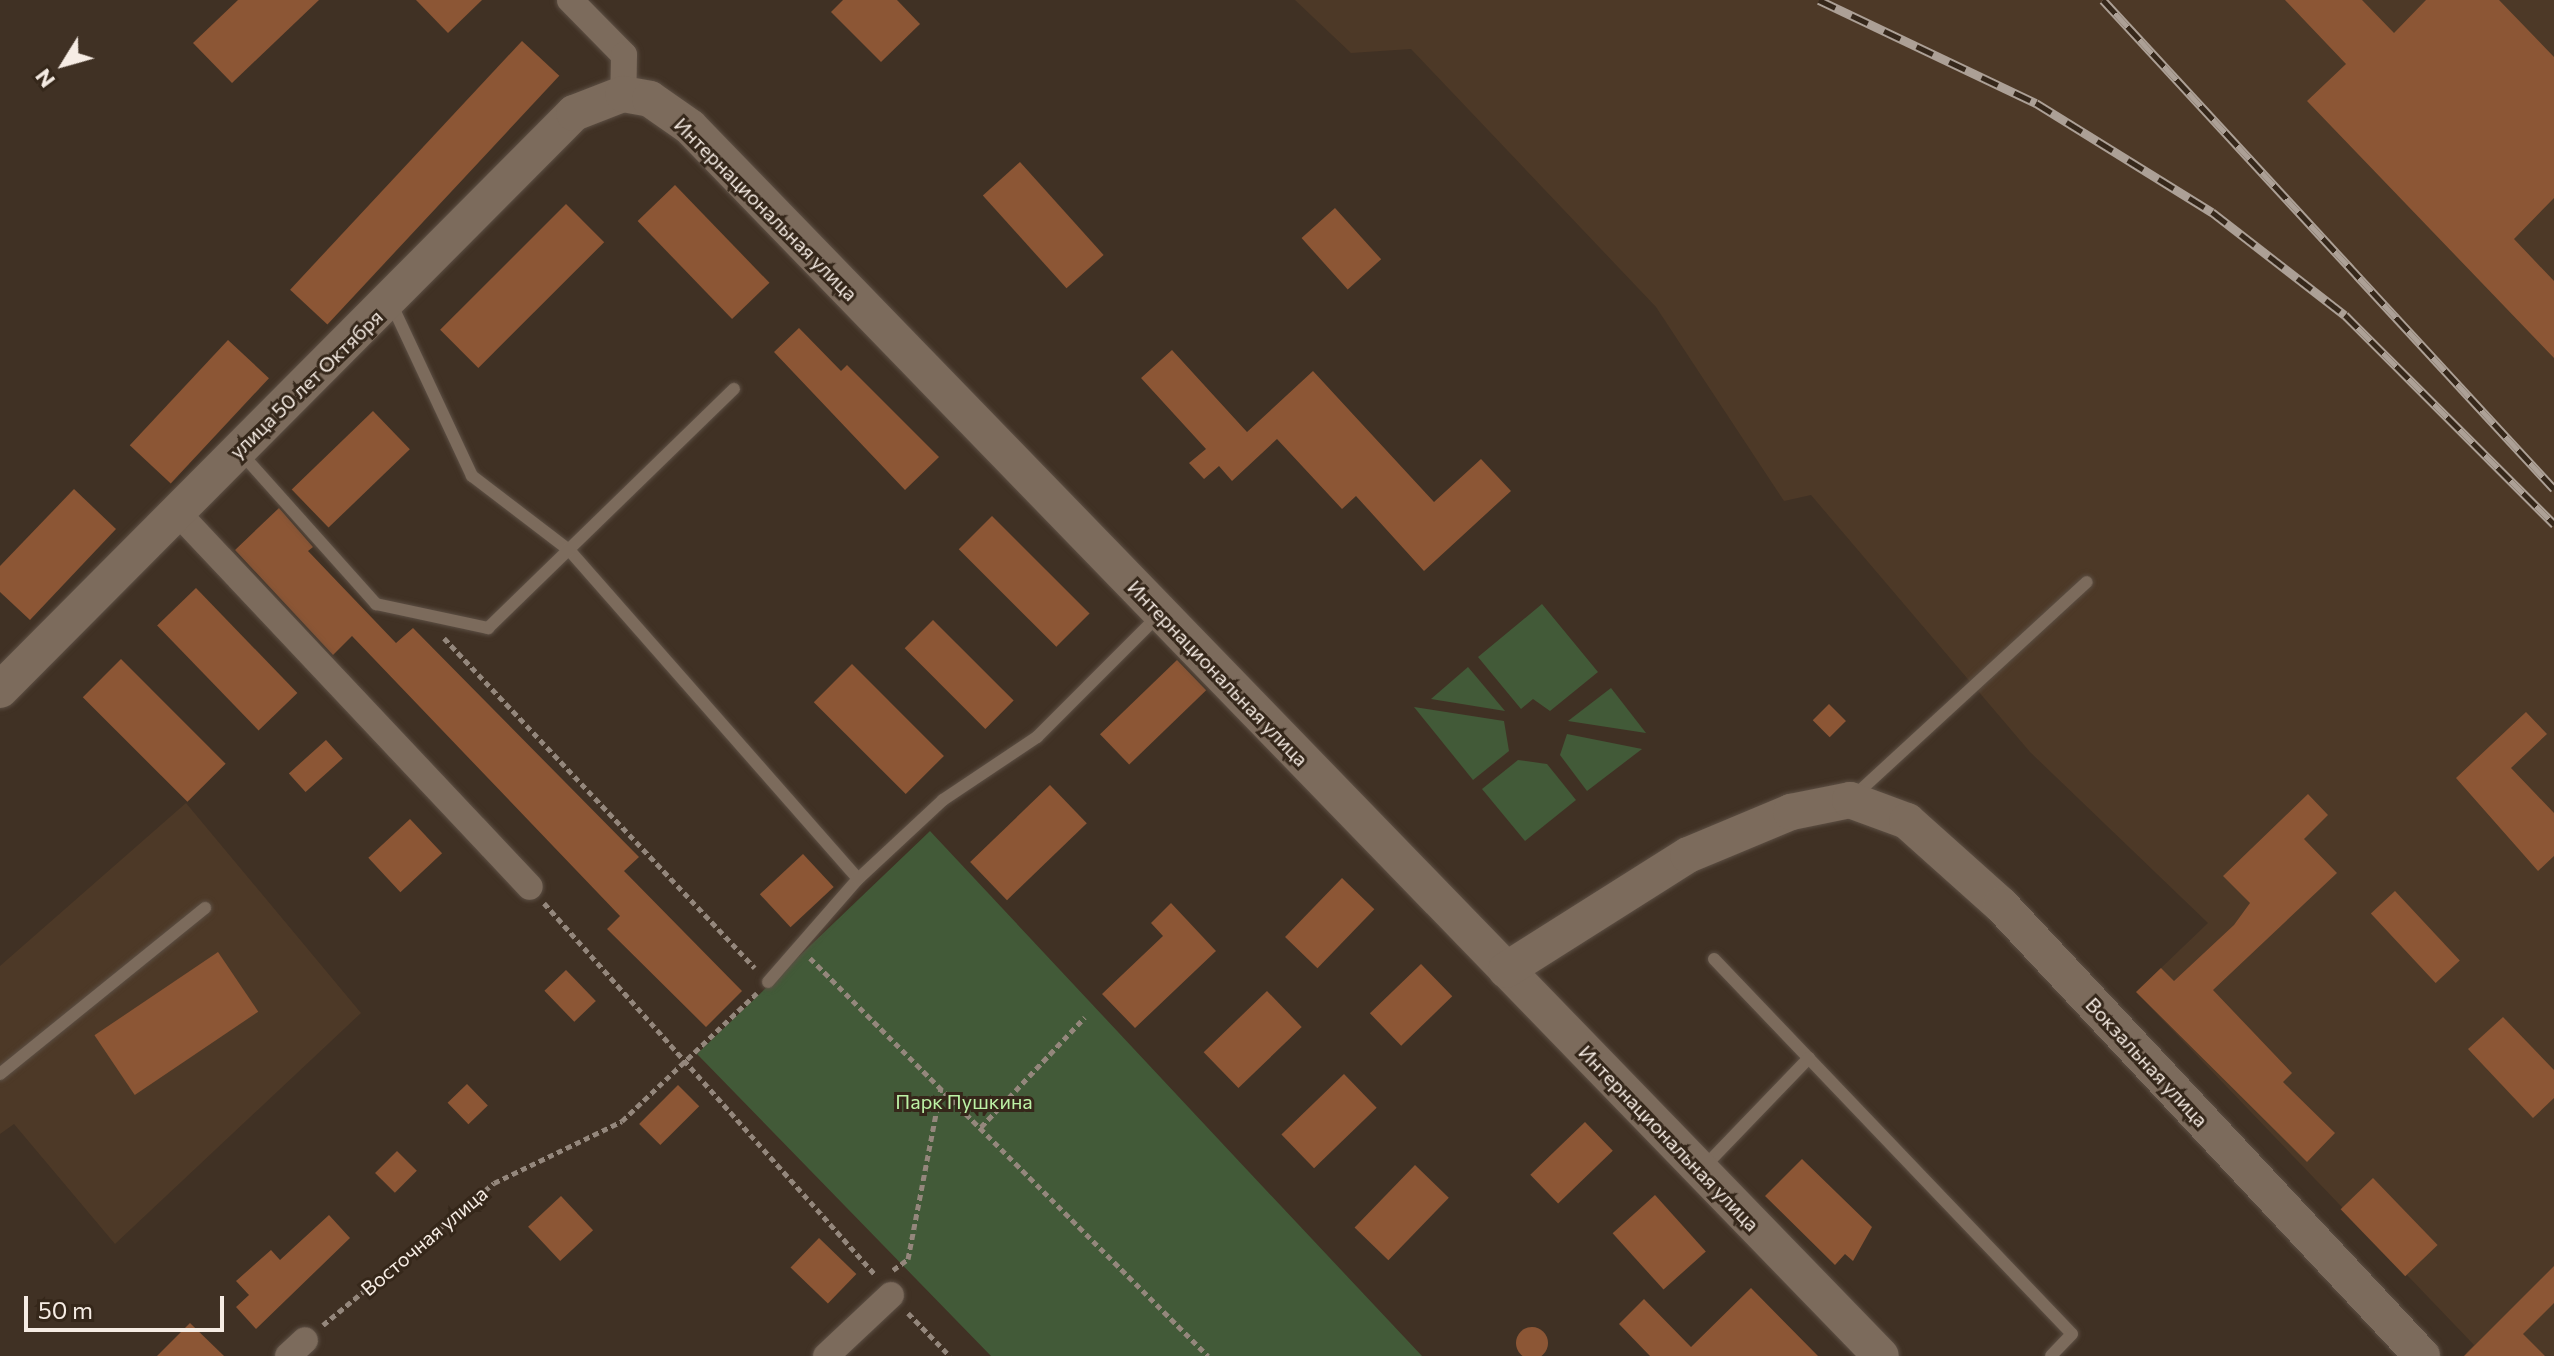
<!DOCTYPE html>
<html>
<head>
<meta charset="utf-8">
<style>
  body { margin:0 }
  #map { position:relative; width:2554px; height:1356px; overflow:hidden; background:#403124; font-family:Commissioner,sans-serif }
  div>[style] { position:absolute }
  .built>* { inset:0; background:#4d3927 }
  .green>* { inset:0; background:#425a38 }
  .building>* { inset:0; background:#8c5635; transform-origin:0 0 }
  .round { border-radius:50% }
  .path>* { height:5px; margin-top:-2.5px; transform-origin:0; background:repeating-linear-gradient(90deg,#94877c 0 6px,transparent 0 10px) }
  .roads { filter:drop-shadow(0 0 2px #5c4f44) drop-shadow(0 0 2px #5c4f44) }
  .lane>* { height:12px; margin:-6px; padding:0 6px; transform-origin:6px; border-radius:6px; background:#7c6b5c }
  .street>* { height:26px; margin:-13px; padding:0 13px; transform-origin:13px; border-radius:13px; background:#7c6b5c }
  .secondary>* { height:36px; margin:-18px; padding:0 18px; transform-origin:18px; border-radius:18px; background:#7c6b5c }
  .rail>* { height:9px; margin-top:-4.5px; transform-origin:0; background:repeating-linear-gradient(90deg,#35271a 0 18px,#aca096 0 36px); box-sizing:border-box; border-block:2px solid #aca096 }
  span { translate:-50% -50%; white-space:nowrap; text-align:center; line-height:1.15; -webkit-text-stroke:6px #35271a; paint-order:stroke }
  .street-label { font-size:20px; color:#f6ece4 }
  .park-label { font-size:20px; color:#bcf1a5 }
  .north { position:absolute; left:24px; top:24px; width:80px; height:80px; -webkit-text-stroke:6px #35271a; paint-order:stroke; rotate:233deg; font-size:22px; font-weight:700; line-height:32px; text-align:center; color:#f6ece4 }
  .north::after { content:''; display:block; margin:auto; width:28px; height:36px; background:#f6ece4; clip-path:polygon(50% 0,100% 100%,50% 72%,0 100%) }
  .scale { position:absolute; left:24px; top:1296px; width:200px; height:36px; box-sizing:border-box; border:4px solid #f6ece4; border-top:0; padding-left:10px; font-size:24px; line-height:28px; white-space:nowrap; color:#f6ece4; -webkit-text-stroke:6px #35271a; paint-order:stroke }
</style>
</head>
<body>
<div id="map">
  <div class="built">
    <i style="clip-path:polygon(1295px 0,2554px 0,2554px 1356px,2466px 1353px,2474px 1345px,2136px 992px,2208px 923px,2030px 752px,1811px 495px,1784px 501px,1656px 307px,1411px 49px,1351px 53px)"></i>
    <i style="clip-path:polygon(186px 803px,361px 1013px,115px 1244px,14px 1124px,0 1134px,0 966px)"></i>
  </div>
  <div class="green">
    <i style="clip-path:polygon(1542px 604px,1598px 672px,1550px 711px,1533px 699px,1521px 709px,1478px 657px)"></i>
    <i style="clip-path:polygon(1468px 667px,1505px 711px,1431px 699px)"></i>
    <i style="clip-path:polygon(1611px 688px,1646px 733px,1568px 721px)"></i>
    <i style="clip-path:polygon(1414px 707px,1504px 721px,1509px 751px,1473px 780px)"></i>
    <i style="clip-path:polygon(1567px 734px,1642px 749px,1587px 791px,1560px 755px)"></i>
    <i style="clip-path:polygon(1518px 760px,1547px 764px,1576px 800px,1525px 841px,1482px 789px)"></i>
    <i style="clip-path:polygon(930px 831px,1249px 1172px,1422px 1356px,991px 1356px,697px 1054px)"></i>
  </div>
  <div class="building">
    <i style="clip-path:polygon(238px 0,319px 0,232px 83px,193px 43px)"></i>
    <i style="clip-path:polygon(416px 0,482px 0,448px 33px)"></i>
    <i style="clip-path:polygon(843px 0,897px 0,920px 24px,881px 62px,831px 12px)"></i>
    <i style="clip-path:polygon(2285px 0,2362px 0,2394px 33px,2426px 0,2499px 0,2554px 57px,2554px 198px,2514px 239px,2554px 281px,2554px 358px,2307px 101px,2346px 64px)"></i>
    <i style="left:522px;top:41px;width:51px;height:340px;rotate:43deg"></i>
    <i style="left:1020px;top:162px;width:125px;height:50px;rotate:48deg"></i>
    <i style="left:675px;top:185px;width:136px;height:52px;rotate:46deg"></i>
    <i style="left:566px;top:204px;width:54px;height:178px;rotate:45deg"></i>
    <i style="left:1335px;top:208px;width:69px;height:45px;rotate:48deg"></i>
    <i style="clip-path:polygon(799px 328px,841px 371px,847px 365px,939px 457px,905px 490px,774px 352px)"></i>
    <i style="left:228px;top:340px;width:56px;height:144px;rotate:43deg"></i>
    <i style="clip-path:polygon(1172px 350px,1247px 432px,1313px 371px,1434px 502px,1481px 459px,1511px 491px,1424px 571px,1356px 496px,1342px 509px,1277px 439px,1232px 481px,1219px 466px,1204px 479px,1189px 463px,1206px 449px,1141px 378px)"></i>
    <i style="left:373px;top:411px;width:53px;height:113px;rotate:46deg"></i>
    <i style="clip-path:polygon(74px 489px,116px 529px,30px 620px,0 592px,0 566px)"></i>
    <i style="clip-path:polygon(279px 508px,313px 547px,308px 551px,396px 643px,413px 628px,639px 857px,624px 871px,742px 991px,706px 1027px,607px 929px,620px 916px,352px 636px,333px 655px,235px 550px)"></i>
    <i style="left:992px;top:516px;width:138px;height:47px;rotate:45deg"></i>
    <i style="left:196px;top:588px;width:146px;height:54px;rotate:46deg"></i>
    <i style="left:933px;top:620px;width:114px;height:40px;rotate:45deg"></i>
    <i style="left:121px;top:659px;width:148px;height:54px;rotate:45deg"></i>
    <i style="left:1177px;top:660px;width:42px;height:107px;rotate:46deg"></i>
    <i style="left:852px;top:664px;width:130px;height:54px;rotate:45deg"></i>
    <i style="left:1829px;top:704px;width:24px;height:23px;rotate:45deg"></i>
    <i style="clip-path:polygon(2526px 712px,2547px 734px,2511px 768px,2554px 813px,2554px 856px,2538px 871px,2456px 778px)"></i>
    <i style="left:326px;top:740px;width:25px;height:50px;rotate:48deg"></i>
    <i style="left:1050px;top:785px;width:53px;height:111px;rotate:46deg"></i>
    <i style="clip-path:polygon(2308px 794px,2328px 815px,2304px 839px,2337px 873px,2213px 990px,2292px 1073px,2283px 1082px,2335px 1133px,2307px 1162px,2136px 992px,2161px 968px,2174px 981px,2234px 925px,2250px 903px,2223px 876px)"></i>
    <i style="left:410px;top:819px;width:47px;height:57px;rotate:47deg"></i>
    <i style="left:803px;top:854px;width:45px;height:59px;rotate:47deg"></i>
    <i style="left:1342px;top:878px;width:45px;height:82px;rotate:44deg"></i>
    <i style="left:2395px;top:891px;width:95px;height:33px;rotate:47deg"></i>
    <i style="clip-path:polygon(1171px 903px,1216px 951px,1135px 1028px,1102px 994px,1163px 936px,1151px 923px)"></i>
    <i style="left:218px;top:952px;width:72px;height:149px;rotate:56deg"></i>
    <i style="left:1421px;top:964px;width:45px;height:71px;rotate:46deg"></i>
    <i style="left:566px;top:970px;width:43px;height:30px;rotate:46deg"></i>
    <i style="left:1267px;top:991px;width:50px;height:88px;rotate:46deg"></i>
    <i style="clip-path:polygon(2503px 1017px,2554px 1070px,2554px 1098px,2533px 1118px,2468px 1049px)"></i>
    <i style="left:1344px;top:1074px;width:47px;height:87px;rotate:46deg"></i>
    <i style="left:467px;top:1084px;width:30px;height:27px;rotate:46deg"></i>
    <i style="left:678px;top:1085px;width:30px;height:55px;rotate:45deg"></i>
    <i style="left:1585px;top:1122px;width:40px;height:76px;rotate:46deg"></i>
    <i style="left:397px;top:1151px;width:28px;height:31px;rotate:45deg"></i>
    <i style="clip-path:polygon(1802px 1159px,1872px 1227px,1853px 1261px,1845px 1254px,1835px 1265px,1765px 1196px)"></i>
    <i style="left:1415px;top:1165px;width:47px;height:87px;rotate:44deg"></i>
    <i style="left:2373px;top:1178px;width:93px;height:45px;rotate:46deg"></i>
    <i style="left:1655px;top:1195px;width:76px;height:57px;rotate:48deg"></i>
    <i style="left:561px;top:1196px;width:47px;height:45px;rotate:47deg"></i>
    <i style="clip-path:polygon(329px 1215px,350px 1238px,256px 1329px,236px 1307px,249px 1295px,236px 1281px,271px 1250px,280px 1260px)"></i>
    <i style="left:819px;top:1238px;width:52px;height:41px;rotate:44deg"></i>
    <i style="clip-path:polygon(2554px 1266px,2554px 1303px,2523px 1334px,2545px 1356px,2464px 1356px)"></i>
    <i style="clip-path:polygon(1751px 1288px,1818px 1356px,1650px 1356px,1619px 1324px,1644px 1299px,1691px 1347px)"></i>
    <i style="clip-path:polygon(190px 1323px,224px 1356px,157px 1356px)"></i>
    <i class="round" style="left:1516px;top:1327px;width:32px;height:32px"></i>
  </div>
  <div class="path">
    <i style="left:444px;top:638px;width:453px;rotate:46.7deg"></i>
    <i style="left:544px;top:903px;width:498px;rotate:48.3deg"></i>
    <i style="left:810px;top:958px;width:563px;rotate:45deg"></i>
    <i style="left:981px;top:1127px;width:151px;rotate:-46.6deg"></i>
    <i style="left:893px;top:1270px;width:19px;rotate:-36deg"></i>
    <i style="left:908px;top:1259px;width:175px;rotate:-79.1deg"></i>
    <i style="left:908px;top:1313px;width:60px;rotate:45.7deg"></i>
    <i style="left:323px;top:1325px;width:222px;rotate:-39.7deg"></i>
    <i style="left:494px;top:1183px;width:142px;rotate:-25.8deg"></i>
    <i style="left:622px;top:1121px;width:186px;rotate:-43.5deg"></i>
  </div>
  <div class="roads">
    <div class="lane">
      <i style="left:391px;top:303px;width:191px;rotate:64.9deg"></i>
      <i style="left:472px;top:476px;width:123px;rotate:37.4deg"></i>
      <i style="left:570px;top:551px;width:436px;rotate:48.7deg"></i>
      <i style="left:241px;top:453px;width:203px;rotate:48.2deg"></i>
      <i style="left:376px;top:604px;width:115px;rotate:12.1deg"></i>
      <i style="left:488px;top:628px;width:343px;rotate:-44.2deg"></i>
      <i style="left:1854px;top:796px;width:316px;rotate:-42.6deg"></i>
      <i style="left:1714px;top:959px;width:518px;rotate:46.33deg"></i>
      <i style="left:2072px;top:1334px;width:30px;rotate:134deg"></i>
      <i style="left:768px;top:982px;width:137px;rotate:-48.9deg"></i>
      <i style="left:858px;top:879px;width:116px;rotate:-42.9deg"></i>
      <i style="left:943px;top:800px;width:113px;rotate:-33.8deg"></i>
      <i style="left:1037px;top:737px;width:171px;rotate:-45deg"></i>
      <i style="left:0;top:1074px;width:264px;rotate:-39deg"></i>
      <i style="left:1703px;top:1168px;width:153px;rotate:-46.1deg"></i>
    </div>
    <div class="street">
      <i style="left:570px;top:0;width:77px;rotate:45.5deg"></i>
      <i style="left:624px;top:55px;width:39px;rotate:91deg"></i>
      <i style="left:176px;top:511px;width:516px;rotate:46.73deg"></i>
      <i style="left:288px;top:1356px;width:23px;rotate:-43deg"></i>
      <i style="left:826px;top:1356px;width:89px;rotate:-43.2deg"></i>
    </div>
    <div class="secondary">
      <i style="left:0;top:690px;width:814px;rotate:-45.15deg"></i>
      <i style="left:574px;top:113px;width:53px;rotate:-21.2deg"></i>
      <i style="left:623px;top:94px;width:27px;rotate:10deg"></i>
      <i style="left:650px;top:99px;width:49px;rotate:35deg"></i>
      <i style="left:690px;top:127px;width:1711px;rotate:45.9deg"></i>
      <i style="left:1506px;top:970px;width:215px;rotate:-32.3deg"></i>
      <i style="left:1688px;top:855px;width:112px;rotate:-22.7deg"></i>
      <i style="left:1791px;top:812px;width:60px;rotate:-11.5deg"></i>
      <i style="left:1850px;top:800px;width:61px;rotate:20.2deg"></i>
      <i style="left:1907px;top:821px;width:126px;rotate:41.8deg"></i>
      <i style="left:2001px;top:905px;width:617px;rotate:46.97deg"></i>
    </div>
  </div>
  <div class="rail">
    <i style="left:1819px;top:0;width:240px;rotate:25.4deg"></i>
    <i style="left:2036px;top:103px;width:207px;rotate:31.8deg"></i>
    <i style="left:2212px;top:212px;width:168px;rotate:37.8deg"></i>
    <i style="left:2345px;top:315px;width:296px;rotate:45deg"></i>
    <i style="left:2103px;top:0;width:665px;rotate:47.31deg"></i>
  </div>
  <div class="street-label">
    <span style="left:766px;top:209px;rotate:45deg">Интернациональная улица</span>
    <span style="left:306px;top:384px;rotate:-44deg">улица 50 лет Октября</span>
    <span style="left:1218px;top:673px;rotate:46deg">Интернациональная улица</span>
    <span style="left:2147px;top:1062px;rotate:47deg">Вокзальная улица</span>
    <span style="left:1669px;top:1138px;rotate:46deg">Интернациональная улица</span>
    <span style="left:424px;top:1241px;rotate:-40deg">Восточная улица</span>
  </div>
  <div class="park-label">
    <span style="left:964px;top:1101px">Парк Пушкина</span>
  </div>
  <div class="north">N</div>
  <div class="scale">50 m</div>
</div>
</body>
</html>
